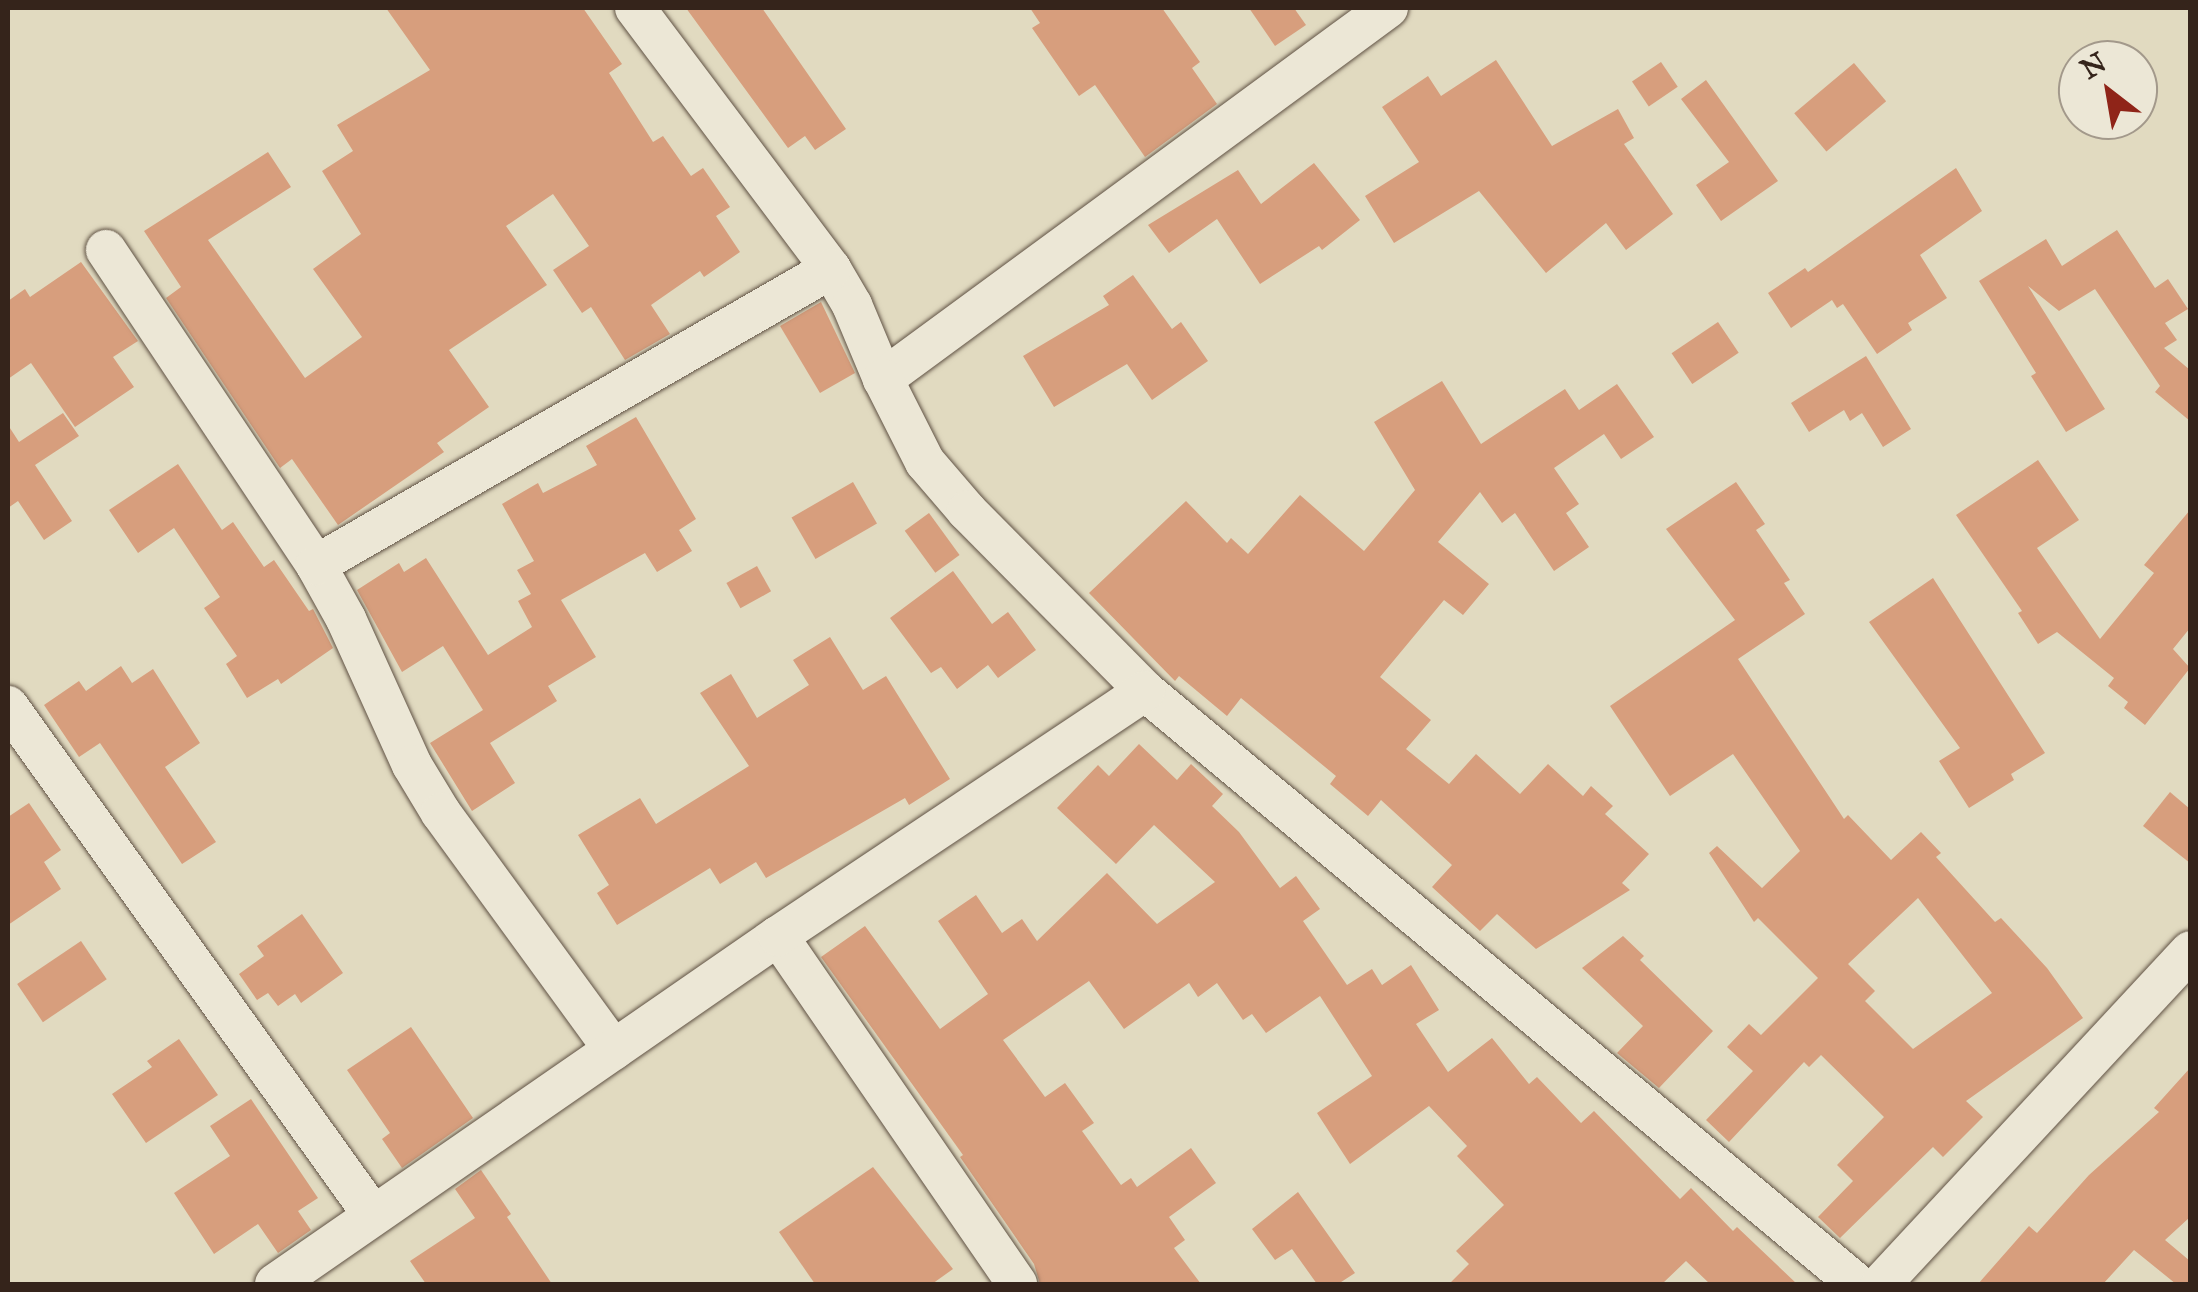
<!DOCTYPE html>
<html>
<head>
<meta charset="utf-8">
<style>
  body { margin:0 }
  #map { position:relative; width:2198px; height:1292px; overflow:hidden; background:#e1dac0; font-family:"IM FELL Great Primer",serif }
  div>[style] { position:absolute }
  .building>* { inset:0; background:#d79e7d; transform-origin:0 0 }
  .roads { filter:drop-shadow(0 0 2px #605244) drop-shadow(0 0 2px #605244) }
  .street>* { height:40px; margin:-20px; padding:0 20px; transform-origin:20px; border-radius:20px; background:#ece7d6 }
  span { translate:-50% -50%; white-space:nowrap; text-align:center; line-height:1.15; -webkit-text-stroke:8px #ece7d6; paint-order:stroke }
  .frame { position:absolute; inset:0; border:10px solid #35241b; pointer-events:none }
  .north { position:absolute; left:2058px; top:40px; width:100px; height:100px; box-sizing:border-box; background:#ece7d6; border:2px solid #a3998b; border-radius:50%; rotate:329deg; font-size:28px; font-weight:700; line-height:40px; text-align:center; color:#35241b }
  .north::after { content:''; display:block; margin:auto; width:35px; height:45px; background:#8f2418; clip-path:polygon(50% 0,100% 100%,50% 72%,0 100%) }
</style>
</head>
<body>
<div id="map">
  <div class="building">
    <i style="clip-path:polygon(386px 8px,583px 8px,622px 64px,609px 73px,653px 142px,663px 136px,691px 176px,703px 168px,730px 207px,716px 216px,740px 252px,704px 277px,700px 271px,651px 305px,670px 334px,625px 360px,591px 307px,582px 313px,553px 270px,589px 246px,553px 194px,506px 226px,547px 285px,449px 350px,489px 407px,437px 443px,444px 452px,338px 525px,292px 459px,280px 468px,166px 298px,181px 287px,144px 231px,268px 152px,291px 187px,208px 240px,305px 378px,362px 337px,313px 269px,361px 234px,322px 171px,353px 151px,337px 125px,430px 70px)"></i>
    <i style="clip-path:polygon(686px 8px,762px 8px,846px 129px,815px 150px,805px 136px,788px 148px)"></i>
    <i style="clip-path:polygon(1030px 8px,1162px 8px,1200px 62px,1192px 68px,1217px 104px,1145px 157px,1095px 85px,1079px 96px,1032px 28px,1040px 23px)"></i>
    <i style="clip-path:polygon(1249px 8px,1294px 8px,1306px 25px,1275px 46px)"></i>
    <i style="clip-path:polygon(1496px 60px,1552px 146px,1618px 109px,1634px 138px,1624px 144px,1673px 214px,1626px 250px,1606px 223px,1546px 273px,1479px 191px,1394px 243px,1365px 196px,1419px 162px,1382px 107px,1428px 76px,1441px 96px)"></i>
    <i style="left:1661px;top:62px;width:30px;height:35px;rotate:56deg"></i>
    <i style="left:1854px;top:63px;width:50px;height:78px;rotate:50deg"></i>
    <i style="clip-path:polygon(1706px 80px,1778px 181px,1721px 221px,1696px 185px,1729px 162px,1681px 99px)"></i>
    <i style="clip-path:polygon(1314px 163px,1360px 220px,1322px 250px,1319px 246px,1260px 284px,1217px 219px,1169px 253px,1148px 225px,1238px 170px,1261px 204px)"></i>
    <i style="clip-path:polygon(1956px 168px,1982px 211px,1920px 255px,1947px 298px,1908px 323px,1912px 330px,1877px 354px,1843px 304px,1837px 308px,1832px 300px,1791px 328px,1768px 293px,1805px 268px,1808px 272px)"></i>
    <i style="clip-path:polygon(2117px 230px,2155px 288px,2168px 279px,2188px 309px,2165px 323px,2177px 340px,2164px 348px,2190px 370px,2190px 421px,2155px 392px,2160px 386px,2095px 289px,2059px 311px,2028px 286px,2105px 409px,2066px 432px,2031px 376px,2036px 373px,1979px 281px,2046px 239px,2062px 266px)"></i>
    <i style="clip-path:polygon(81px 262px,138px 341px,113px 357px,134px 387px,75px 427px,31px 363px,8px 379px,8px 301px,25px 289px,30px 297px)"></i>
    <i style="clip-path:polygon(1133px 275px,1172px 329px,1181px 322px,1208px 361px,1152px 400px,1127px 364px,1054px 407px,1023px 356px,1109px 305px,1103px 296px)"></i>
    <i style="clip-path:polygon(821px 302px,855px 373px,820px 393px,780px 326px)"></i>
    <i style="left:1718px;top:322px;width:37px;height:56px;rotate:56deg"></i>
    <i style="clip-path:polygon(1866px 356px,1911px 429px,1883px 447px,1862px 413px,1850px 421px,1844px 410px,1809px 432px,1791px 403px)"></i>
    <i style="clip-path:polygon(1442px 381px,1481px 444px,1565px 389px,1579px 410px,1617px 384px,1654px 437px,1621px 459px,1604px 434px,1554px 468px,1579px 504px,1566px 513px,1589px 547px,1554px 571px,1515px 513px,1502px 523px,1480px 492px,1438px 542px,1489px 584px,1463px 615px,1444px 600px,1380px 677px,1431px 720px,1406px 749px,1449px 784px,1476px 754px,1520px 794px,1548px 764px,1583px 796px,1591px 786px,1613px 806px,1605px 814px,1649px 854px,1622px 883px,1630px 890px,1536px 949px,1497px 914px,1480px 931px,1432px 887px,1452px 865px,1381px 800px,1368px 816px,1330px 784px,1336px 776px,1241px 698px,1227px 716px,1179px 676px,1175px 681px,1089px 593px,1186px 501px,1227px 543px,1231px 538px,1248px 554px,1300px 495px,1364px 551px,1415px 490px,1374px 422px)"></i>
    <i style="clip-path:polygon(63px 413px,79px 436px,35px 465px,72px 521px,44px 540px,18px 501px,8px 508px,8px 425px,19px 442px)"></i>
    <i style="clip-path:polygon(636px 417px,696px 519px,679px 530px,692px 551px,657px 572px,645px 553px,561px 600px,596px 657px,548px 686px,557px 701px,490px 743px,515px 783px,472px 811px,430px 743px,483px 710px,443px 646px,402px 672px,357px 590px,399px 563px,404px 572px,426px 558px,488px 655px,532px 627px,518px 601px,531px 594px,517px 570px,534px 561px,502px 504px,538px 483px,543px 493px,597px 465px,586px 446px)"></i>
    <i style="clip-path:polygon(2038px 460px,2079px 520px,2037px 548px,2100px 639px,2154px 573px,2144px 565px,2190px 510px,2190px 628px,2173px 649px,2190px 668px,2145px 725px,2124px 708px,2128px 702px,2108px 686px,2114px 678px,2057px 632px,2038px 644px,2018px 613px,2022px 611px,1956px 515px)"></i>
    <i style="clip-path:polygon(178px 464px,222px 530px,233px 522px,264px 567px,274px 560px,309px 611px,313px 609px,333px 648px,281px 684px,278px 679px,247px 698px,226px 664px,237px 656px,204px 608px,220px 597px,174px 528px,138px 553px,109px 510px)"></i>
    <i style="left:853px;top:482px;width:48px;height:71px;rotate:60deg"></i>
    <i style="clip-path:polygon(evenodd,1736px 482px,1765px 524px,1756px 530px,1790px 580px,1784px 583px,1805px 614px,1738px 659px,1844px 819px,1848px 815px,1891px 860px,1921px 832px,1941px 853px,1936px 857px,1995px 922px,2001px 918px,2047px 968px,2083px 1018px,1966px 1101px,1983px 1117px,1943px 1157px,1933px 1147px,1840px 1238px,1818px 1217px,1853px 1181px,1837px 1165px,1884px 1117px,1821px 1055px,1809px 1067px,1804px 1062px,1729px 1142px,1706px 1120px,1753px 1071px,1727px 1047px,1749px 1024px,1761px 1035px,1818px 978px,1758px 918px,1754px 922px,1709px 853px,1717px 846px,1762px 888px,1800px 851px,1733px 754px,1670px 796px,1610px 706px,1735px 620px,1666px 529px,1736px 482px,1918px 898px,1992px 993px,1913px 1049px,1865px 1001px,1875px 991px,1848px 964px,1918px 898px)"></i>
    <i style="left:929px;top:513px;width:52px;height:30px;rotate:54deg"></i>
    <i style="left:757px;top:566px;width:29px;height:35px;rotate:61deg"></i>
    <i style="clip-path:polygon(953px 571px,992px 624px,1008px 612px,1036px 650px,998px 678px,988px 665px,957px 689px,941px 667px,931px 673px,890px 618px)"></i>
    <i style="clip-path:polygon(1933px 578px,2045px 753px,2011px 774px,2014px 780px,1969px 808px,1939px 761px,1960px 748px,1869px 622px)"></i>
    <i style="clip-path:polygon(830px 637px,863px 690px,886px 676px,950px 779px,909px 805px,905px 798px,766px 878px,756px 862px,720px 884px,710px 868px,617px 925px,597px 893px,609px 885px,578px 835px,640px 798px,656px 824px,749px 766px,700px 693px,731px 674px,757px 718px,809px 685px,793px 660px)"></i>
    <i style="clip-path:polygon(121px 666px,132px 683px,153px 669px,200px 743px,165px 767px,216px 842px,182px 864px,100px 743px,79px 757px,44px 705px,79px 681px,86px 691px)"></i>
    <i style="clip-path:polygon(1139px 744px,1177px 780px,1191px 764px,1223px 794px,1212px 806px,1239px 832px,1280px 888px,1296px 876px,1320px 909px,1303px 921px,1347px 985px,1372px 969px,1382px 985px,1411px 965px,1439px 1010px,1416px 1024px,1448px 1072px,1492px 1038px,1529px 1084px,1537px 1077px,1581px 1123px,1594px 1111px,1680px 1199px,1691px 1188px,1733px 1231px,1737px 1227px,1797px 1284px,1710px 1284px,1686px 1261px,1662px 1284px,1449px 1284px,1469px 1264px,1456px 1251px,1504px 1205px,1457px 1156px,1467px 1146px,1429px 1106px,1350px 1164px,1317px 1113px,1372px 1076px,1320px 996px,1266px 1033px,1252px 1014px,1243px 1020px,1217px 983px,1198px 997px,1189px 983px,1124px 1029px,1089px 981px,1003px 1040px,1045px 1097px,1065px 1083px,1094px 1123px,1082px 1131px,1121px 1185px,1131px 1178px,1137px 1187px,1191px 1148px,1216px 1183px,1169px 1217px,1185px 1240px,1174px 1248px,1201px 1284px,1040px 1284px,1034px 1264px,960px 1157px,963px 1155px,821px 957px,865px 926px,940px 1029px,988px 994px,938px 921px,976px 895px,1002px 933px,1022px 919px,1037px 941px,1107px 873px,1157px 924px,1215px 882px,1154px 825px,1116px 864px,1057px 808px,1098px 765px,1109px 776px)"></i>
    <i style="clip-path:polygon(2170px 792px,2190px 809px,2190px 863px,2143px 826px)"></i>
    <i style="clip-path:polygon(29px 803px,61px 850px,44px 862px,61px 889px,8px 925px,8px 817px)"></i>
    <i style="clip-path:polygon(302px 914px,343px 973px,301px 1003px,295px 994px,278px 1006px,268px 993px,257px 1000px,239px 974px,264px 956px,257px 946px)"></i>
    <i style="clip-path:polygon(1623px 936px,1644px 956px,1640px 960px,1713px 1031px,1659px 1088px,1617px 1053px,1643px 1026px,1582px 968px)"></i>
    <i style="left:81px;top:941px;width:46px;height:77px;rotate:56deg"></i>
    <i style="clip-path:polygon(411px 1027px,473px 1118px,402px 1168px,382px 1139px,390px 1133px,347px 1070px)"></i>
    <i style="clip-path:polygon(179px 1039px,218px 1095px,146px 1143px,112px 1094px,152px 1067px,147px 1061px)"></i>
    <i style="clip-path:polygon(2190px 1068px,2190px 1217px,2165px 1240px,2190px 1261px,2190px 1284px,2176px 1284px,2134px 1250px,2103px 1284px,1978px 1284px,2029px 1226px,2037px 1233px,2089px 1175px,2159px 1112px,2154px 1108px)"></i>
    <i style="clip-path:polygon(251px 1099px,318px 1198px,298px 1211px,311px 1230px,278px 1253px,258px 1224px,214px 1254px,174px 1193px,230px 1156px,210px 1126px)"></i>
    <i style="clip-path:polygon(873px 1167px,953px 1269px,932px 1284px,815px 1284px,779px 1232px)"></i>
    <i style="clip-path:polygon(481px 1170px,511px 1214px,507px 1217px,552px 1284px,426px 1284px,410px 1261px,475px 1218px,455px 1189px)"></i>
    <i style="clip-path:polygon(1298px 1192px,1355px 1273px,1338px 1284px,1317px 1284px,1292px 1249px,1275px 1260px,1252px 1229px)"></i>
  </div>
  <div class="roads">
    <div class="street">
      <i style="left:635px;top:8px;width:326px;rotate:53.1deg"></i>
      <i style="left:831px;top:269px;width:42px;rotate:59.7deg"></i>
      <i style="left:852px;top:305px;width:80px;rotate:67.3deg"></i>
      <i style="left:1388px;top:8px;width:627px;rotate:143.7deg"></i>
      <i style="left:883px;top:379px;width:93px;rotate:63.2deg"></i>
      <i style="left:925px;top:462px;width:65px;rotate:49.4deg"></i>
      <i style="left:967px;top:511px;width:253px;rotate:45.3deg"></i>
      <i style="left:1145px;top:691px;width:927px;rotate:39.79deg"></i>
      <i style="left:106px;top:250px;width:379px;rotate:56.3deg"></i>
      <i style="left:316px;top:565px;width:62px;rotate:60.9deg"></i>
      <i style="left:346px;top:619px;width:160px;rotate:65.7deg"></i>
      <i style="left:412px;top:765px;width:56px;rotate:58.9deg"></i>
      <i style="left:441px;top:813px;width:293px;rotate:53.9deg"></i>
      <i style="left:316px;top:565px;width:594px;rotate:-29.89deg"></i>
      <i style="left:8px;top:706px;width:626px;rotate:54.36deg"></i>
      <i style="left:778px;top:936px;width:422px;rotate:55.5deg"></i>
      <i style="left:275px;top:1284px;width:612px;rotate:-34.68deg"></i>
      <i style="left:778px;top:936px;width:441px;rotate:-33.7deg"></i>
      <i style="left:1881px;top:1284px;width:454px;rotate:-47.1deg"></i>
    </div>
  </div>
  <div class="frame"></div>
  <div class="north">N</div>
</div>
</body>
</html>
